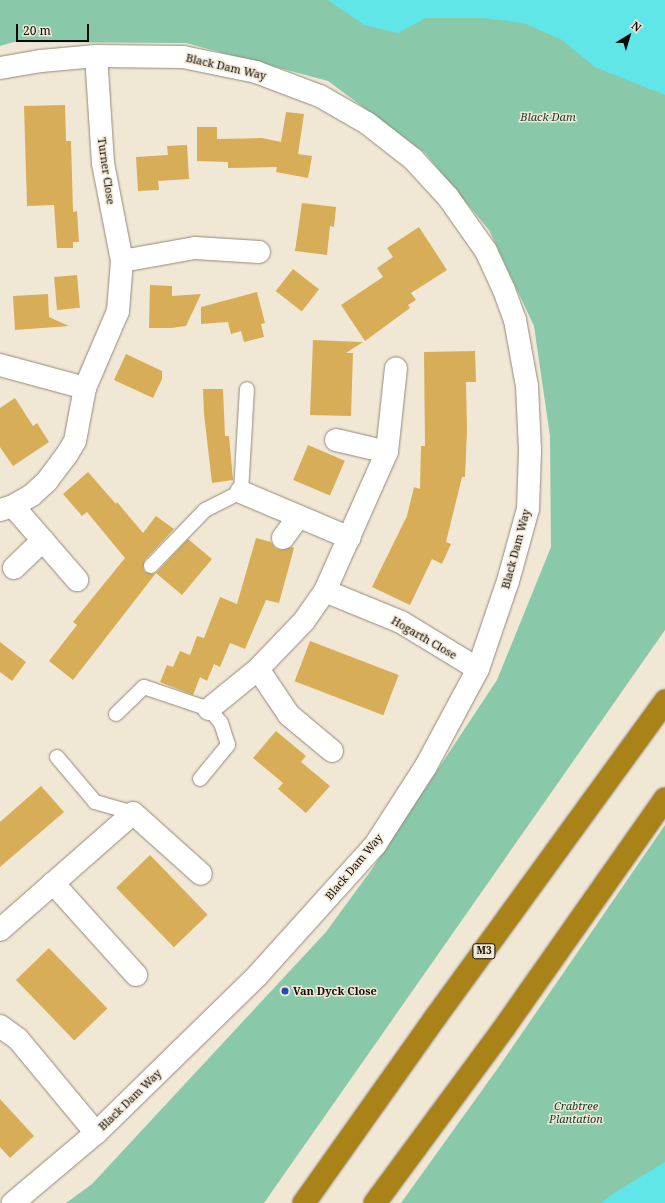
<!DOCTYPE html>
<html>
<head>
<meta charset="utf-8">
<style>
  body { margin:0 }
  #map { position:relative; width:665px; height:1203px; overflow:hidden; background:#f1e7d5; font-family:"Noto Serif",serif }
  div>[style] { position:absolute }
  .green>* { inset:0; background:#89c8a9 }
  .water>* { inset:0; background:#60e6e9 }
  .building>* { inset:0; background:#d8ad57; transform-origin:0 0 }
  .roads { filter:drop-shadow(0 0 1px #928979) drop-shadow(0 0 1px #928979) }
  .service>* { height:14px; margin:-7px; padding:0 7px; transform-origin:7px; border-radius:7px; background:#fff }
  .minor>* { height:22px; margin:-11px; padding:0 11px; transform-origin:11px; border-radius:11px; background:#fff }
  .tertiary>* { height:22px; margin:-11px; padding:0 11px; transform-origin:11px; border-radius:11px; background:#fff }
  .motorway>* { height:22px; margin:-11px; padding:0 11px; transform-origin:11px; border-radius:11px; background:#a98318 }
  .dots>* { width:11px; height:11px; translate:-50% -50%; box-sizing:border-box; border:2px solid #f1e7d5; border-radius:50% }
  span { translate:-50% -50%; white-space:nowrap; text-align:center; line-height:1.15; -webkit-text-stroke:3px #f1e7d5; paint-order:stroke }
  .shield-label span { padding:1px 3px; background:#f1e7d5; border:1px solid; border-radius:3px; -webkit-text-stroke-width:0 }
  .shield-label { font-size:10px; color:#0e0b06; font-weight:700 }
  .street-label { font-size:11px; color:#0e0b06 }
  .park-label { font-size:11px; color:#0d3a27; font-style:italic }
  .poi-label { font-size:11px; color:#0e0b06; font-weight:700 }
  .left { translate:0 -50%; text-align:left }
  .north { position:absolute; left:609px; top:16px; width:40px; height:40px; -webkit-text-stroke:3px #f1e7d5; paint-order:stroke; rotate:38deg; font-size:11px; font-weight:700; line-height:16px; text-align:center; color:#0e0b06 }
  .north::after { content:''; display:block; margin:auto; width:14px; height:18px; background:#0e0b06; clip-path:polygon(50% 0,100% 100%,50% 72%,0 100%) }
  .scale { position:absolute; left:16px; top:24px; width:73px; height:18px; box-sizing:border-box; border:2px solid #0e0b06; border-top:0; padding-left:5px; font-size:12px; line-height:14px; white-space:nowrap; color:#0e0b06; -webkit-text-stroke:3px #f1e7d5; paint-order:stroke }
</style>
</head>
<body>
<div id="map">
  <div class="green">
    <i style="clip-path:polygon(0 0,665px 0,665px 630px,264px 1203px,66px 1203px,92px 1184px,326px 932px,372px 869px,497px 680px,551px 547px,550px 436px,534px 326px,489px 230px,425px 153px,328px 81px,186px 43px,14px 42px,0 46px)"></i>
    <i style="clip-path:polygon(665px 825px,665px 1203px,401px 1203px,498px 1068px)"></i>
  </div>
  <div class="water">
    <i style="clip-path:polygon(328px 0,665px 0,665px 95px,595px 67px,562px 40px,524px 23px,483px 18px,426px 18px,398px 33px,364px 25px)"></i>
    <i style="clip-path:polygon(665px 1162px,665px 1203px,601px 1203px,614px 1193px)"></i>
  </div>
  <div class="building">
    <i style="clip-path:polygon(65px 105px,66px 141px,71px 141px,73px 212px,77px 211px,79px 242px,73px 242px,73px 248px,57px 248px,54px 205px,27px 206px,24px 106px)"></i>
    <i style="clip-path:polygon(286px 112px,304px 114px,298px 154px,312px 156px,308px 178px,276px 172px,277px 167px,228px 168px,228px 162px,197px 161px,197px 127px,217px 127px,217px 139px,262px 138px,281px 142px)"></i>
    <i style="clip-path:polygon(187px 145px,189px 179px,158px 181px,159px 190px,138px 191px,136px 157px,168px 155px,167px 146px)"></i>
    <i style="clip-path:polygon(302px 203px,336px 207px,334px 227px,330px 226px,327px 255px,295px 251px)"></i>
    <i style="clip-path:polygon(419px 227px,447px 270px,411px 293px,416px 300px,408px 305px,410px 308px,365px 341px,341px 305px,383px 277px,377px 268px,393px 257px,387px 248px)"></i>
    <i style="left:293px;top:269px;width:33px;height:28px;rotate:38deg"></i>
    <i style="left:77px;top:275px;width:33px;height:23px;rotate:85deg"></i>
    <i style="clip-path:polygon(150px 285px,172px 286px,172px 296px,201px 294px,186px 326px,171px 328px,149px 328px)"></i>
    <i style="clip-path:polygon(257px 292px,265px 323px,261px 324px,264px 337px,244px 342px,241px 331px,231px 334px,228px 322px,201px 324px,201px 307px)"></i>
    <i style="clip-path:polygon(48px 294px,49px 317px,69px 326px,15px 330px,13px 296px)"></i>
    <i style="clip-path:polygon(313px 340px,363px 342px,346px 353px,353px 353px,351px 416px,310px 415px)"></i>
    <i style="clip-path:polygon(475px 351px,476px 382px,466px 382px,467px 430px,465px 477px,462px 477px,446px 542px,451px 544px,442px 564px,432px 559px,410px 605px,372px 587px,407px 516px,414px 487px,420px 489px,421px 446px,425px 446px,424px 352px)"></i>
    <i style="clip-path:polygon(126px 354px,162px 371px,162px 379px,153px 398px,114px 380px)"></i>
    <i style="clip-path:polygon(203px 389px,223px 389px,225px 436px,229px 436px,233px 480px,212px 483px,204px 414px)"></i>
    <i style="clip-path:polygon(15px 398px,33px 426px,37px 423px,49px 442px,13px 466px,0 447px,0 408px)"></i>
    <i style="left:308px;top:445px;width:40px;height:38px;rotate:23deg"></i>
    <i style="clip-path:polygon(88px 472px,116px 504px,117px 502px,143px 533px,156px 516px,174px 529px,145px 560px,143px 568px,145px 572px,153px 574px,157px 572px,188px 539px,212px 559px,182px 595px,156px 573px,73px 680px,49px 661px,77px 625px,73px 622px,125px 558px,87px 512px,82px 516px,63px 494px)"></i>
    <i style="clip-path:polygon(256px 538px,271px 542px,275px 548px,281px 550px,291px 547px,294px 548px,279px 603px,266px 600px,245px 649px,230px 643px,220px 667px,214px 664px,207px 681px,200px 677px,193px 695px,160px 682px,167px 665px,173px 667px,180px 651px,190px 655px,197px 636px,204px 638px,220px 597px,237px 604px)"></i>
    <i style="left:310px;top:641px;width:95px;height:43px;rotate:21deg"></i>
    <i style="clip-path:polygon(0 642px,26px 662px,12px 681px,0 672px)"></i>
    <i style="clip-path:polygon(276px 731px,306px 756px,301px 762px,330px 786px,306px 813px,278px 789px,283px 783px,253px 758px)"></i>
    <i style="clip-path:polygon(41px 786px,64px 812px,0 867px,0 822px)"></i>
    <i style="left:150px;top:855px;width:83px;height:47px;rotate:46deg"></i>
    <i style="left:49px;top:948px;width:84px;height:46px;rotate:46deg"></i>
    <i style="clip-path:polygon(0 1099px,34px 1136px,10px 1158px,0 1147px)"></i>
  </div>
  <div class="roads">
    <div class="service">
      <i style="left:151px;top:566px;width:78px;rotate:-46deg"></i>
      <i style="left:205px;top:510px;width:40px;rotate:-26.6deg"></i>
      <i style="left:241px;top:492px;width:103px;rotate:-86.7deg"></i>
      <i style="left:116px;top:714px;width:39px;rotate:-44deg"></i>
      <i style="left:144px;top:687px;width:69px;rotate:18.7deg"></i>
      <i style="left:209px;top:709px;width:18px;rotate:49deg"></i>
      <i style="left:221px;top:723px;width:23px;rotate:72deg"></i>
      <i style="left:228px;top:745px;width:44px;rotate:129.5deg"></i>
      <i style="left:57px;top:757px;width:59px;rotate:49.8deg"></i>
      <i style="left:95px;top:802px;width:40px;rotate:16deg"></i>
    </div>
    <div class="minor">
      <i style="left:122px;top:261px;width:74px;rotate:-10.1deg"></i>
      <i style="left:195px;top:248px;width:64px;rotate:3.6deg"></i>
      <i style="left:0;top:365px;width:88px;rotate:15.1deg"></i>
      <i style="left:336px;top:440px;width:52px;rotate:13.2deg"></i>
      <i style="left:241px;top:492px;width:118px;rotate:22.9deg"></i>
      <i style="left:13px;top:506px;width:98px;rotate:49.1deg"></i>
      <i style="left:0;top:510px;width:14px;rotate:-17deg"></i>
      <i style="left:13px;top:506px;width:22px;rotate:-30deg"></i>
      <i style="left:32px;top:495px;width:21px;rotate:-43deg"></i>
      <i style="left:47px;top:481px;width:31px;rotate:-53deg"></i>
      <i style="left:66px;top:456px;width:17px;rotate:-59deg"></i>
      <i style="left:75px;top:441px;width:54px;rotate:-79.3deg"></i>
      <i style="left:85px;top:388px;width:84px;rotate:-66.8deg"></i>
      <i style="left:118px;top:311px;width:50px;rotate:-85.4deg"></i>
      <i style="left:122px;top:261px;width:100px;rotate:-101deg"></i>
      <i style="left:103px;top:163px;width:107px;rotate:-93.7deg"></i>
      <i style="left:283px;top:538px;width:26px;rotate:-54deg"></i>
      <i style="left:14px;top:568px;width:40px;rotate:-44deg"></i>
      <i style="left:325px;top:591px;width:82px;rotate:22.2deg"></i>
      <i style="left:401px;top:622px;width:90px;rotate:31.4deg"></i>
      <i style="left:258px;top:669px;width:55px;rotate:56deg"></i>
      <i style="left:289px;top:715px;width:56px;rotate:39.9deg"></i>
      <i style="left:209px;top:709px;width:63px;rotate:-39.2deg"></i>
      <i style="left:258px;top:669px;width:66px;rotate:-46.2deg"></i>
      <i style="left:304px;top:621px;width:37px;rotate:-55deg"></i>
      <i style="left:325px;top:591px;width:152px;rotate:-66deg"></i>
      <i style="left:387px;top:452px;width:84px;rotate:-83.9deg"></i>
      <i style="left:53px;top:883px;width:124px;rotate:47.9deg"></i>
      <i style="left:0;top:930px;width:177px;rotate:-41.3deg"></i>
      <i style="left:133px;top:813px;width:91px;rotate:41.9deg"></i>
      <i style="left:0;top:1026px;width:22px;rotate:36deg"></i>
      <i style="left:18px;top:1039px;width:122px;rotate:50.3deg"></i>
    </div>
    <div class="tertiary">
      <i style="left:0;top:68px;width:42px;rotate:-9.7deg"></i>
      <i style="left:41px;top:61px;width:55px;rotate:-5.2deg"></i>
      <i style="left:96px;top:56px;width:87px;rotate:0.7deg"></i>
      <i style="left:183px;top:57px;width:75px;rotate:11.6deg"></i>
      <i style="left:256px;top:72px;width:68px;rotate:20.6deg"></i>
      <i style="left:320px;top:96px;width:54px;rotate:29.9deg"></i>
      <i style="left:367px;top:123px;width:58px;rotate:38deg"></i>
      <i style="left:413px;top:159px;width:52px;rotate:47.4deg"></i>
      <i style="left:448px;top:197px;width:66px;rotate:54.9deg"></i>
      <i style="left:486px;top:251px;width:43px;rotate:65.2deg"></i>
      <i style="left:504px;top:290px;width:32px;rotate:70deg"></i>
      <i style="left:515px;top:320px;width:67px;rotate:79.7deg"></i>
      <i style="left:527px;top:386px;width:64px;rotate:87.3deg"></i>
      <i style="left:530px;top:450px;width:59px;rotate:91.9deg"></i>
      <i style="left:528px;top:509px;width:75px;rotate:105.5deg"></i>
      <i style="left:508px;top:581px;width:93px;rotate:108.8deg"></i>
      <i style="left:478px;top:669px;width:110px;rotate:118.2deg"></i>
      <i style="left:426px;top:766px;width:94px;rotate:122.8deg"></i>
      <i style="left:375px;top:845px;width:175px;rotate:132deg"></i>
      <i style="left:258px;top:975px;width:226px;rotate:135.7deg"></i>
      <i style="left:96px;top:1133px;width:109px;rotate:139.9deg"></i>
    </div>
    <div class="motorway">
      <i style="left:304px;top:1203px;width:227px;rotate:-54.7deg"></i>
      <i style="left:435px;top:1018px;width:392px;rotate:-54deg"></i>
      <i style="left:375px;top:1203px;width:217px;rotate:-53.6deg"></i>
      <i style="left:504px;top:1028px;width:280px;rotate:-54.9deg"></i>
    </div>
  </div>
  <div class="dots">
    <i style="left:285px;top:991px;background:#2448b7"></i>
  </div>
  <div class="shield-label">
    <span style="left:484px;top:951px">M3</span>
  </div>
  <div class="street-label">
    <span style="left:226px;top:67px;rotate:13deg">Black Dam Way</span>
    <span style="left:106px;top:171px;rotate:82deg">Turner Close</span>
    <span style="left:516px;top:549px;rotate:-75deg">Black Dam Way</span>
    <span style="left:424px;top:638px;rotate:30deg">Hogarth Close</span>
    <span style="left:354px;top:867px;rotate:-50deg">Black Dam Way</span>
    <span style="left:130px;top:1100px;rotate:-44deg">Black Dam Way</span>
  </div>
  <div class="park-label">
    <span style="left:548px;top:117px">Black Dam</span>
    <span style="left:576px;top:1113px">Crabtree<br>Plantation</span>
  </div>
  <div class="poi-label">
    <span class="left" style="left:293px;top:991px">Van Dyck Close</span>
  </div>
  <div class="north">N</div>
  <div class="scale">20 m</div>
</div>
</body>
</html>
